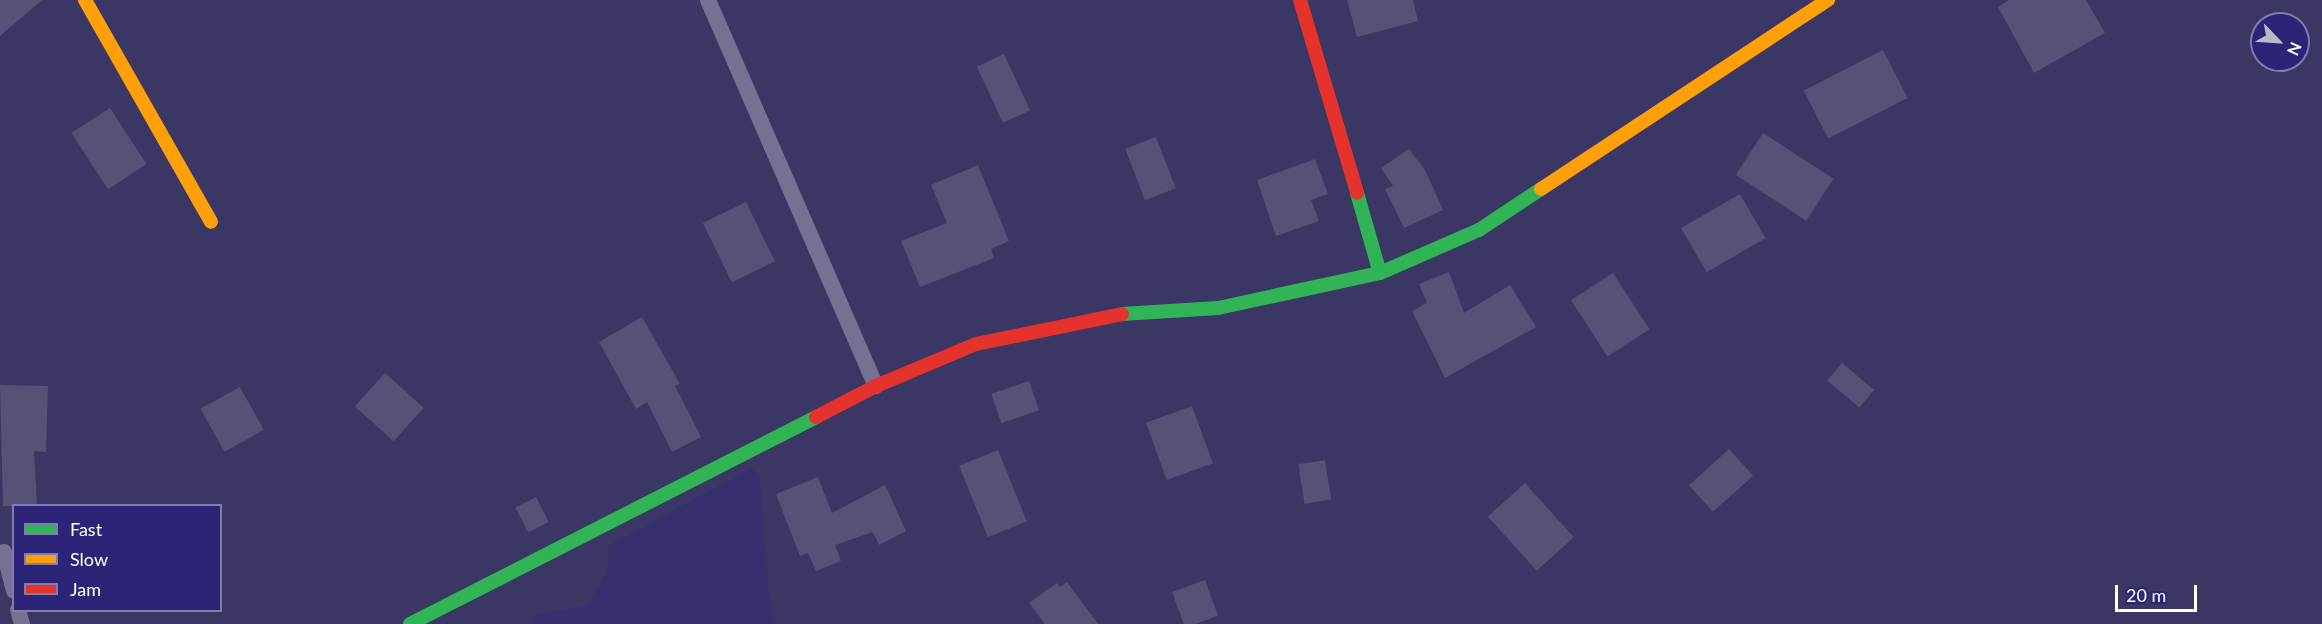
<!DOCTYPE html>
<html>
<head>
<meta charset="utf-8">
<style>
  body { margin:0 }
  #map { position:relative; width:2322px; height:624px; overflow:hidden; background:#3a3764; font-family:Lato,sans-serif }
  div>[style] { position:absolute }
  .water>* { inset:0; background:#36316e }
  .building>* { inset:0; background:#545276; transform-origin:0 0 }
  .lane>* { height:16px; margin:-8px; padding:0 8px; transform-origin:8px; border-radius:8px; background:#747193 }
  .fast>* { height:14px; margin:-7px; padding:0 7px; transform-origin:7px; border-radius:7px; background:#30b455 }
  .slow>* { height:14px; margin:-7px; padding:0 7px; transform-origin:7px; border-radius:7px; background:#ff9f0a }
  .jam>* { height:14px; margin:-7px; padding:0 7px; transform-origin:7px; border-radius:7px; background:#e5322d }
  span { translate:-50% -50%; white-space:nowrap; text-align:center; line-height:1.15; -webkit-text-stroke:6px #2b2477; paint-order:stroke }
  .legend { position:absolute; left:12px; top:504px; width:210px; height:108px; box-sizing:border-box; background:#2b2477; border:2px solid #807cad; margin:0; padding:8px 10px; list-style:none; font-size:18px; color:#fff }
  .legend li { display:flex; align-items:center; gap:12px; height:30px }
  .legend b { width:30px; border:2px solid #807cad }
  .north { position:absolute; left:2250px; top:12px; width:60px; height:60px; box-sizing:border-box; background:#2b2477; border:2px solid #807cad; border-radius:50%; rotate:115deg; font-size:16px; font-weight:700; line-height:24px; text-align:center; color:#fff }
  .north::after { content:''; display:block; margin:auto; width:21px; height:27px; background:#bab9c9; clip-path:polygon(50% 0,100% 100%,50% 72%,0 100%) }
  .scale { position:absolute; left:2115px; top:585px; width:82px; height:27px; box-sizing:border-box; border:3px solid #fff; border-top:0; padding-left:8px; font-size:18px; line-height:21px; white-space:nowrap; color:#fff; -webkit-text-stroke:4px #2b2477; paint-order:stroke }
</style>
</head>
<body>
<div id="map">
  <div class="water">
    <i style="clip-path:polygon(753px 467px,760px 478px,767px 588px,774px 624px,532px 624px,535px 614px,588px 605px,607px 573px,609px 545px)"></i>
  </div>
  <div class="building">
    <i style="clip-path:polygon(0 0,42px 0,0 36px)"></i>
    <i style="clip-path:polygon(1347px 0,1413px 0,1418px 21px,1357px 37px)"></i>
    <i style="clip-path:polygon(2009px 0,2086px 0,2105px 33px,2034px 73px,1998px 7px)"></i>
    <i style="left:1883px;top:50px;width:54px;height:89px;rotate:63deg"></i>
    <i style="left:1004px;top:54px;width:62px;height:30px;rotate:65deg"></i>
    <i style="left:110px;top:108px;width:67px;height:46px;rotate:57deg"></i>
    <i style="left:1763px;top:133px;width:84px;height:50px;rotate:33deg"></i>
    <i style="left:1156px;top:137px;width:55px;height:33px;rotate:69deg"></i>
    <i style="clip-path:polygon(1409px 149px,1425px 170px,1443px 210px,1404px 228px,1385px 189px,1393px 186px,1381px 168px)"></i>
    <i style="clip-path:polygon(1315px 159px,1328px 194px,1311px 200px,1319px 221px,1276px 236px,1257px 180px)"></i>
    <i style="clip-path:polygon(978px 165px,1009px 241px,991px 249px,994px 258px,920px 287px,901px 241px,947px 223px,931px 185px)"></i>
    <i style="left:1740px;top:194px;width:51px;height:68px;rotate:60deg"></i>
    <i style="left:746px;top:202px;width:66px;height:48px;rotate:64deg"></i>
    <i style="clip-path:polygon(1449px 272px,1464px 313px,1510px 285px,1536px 327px,1445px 378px,1412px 311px,1427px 303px,1419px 284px)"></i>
    <i style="left:1613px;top:273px;width:67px;height:50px;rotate:57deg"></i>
    <i style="clip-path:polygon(642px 317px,680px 384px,675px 386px,701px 437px,672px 452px,647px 402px,636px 409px,599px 342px)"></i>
    <i style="left:1842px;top:363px;width:42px;height:23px;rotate:40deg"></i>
    <i style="left:385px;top:373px;width:52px;height:45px;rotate:42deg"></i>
    <i style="left:1029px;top:381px;width:31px;height:40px;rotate:71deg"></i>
    <i style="clip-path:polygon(0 385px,48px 386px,46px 452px,34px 451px,37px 506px,3px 506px)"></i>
    <i style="left:240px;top:387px;width:49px;height:45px;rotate:61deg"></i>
    <i style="left:1192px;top:406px;width:61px;height:49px;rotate:70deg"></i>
    <i style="left:1729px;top:449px;width:36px;height:54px;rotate:48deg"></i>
    <i style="left:998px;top:450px;width:77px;height:42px;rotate:68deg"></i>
    <i style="left:1325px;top:460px;width:40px;height:27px;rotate:81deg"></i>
    <i style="clip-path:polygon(818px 477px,832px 513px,885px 485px,906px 531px,879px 545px,873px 532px,835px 545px,841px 561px,816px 571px,808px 553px,800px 556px,776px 494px)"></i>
    <i style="left:1525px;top:483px;width:73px;height:50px;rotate:48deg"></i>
    <i style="left:536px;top:497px;width:28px;height:23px;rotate:63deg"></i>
    <i style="left:1205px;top:580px;width:38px;height:35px;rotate:70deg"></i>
    <i style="clip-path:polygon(1067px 582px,1098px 624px,1045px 624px,1029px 603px,1057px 583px,1060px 587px)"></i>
  </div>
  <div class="lane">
    <i style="left:708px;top:0;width:421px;rotate:66.5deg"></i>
    <i style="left:4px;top:552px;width:40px;rotate:75.6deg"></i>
    <i style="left:18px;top:610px;width:15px;rotate:74deg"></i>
  </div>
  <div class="fast">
    <i style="left:1357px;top:193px;width:83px;rotate:74deg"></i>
    <i style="left:1122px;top:314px;width:96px;rotate:-3.6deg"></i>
    <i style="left:1218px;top:308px;width:166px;rotate:-12.2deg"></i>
    <i style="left:1380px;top:273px;width:108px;rotate:-23.5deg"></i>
    <i style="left:1479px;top:230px;width:74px;rotate:-33.5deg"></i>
    <i style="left:410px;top:624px;width:456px;rotate:-27deg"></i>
  </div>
  <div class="slow">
    <i style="left:85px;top:0;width:255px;rotate:60.4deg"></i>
    <i style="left:1541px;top:189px;width:344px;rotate:-33.4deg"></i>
  </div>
  <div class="jam">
    <i style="left:1300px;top:0;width:201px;rotate:73.5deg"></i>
    <i style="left:816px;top:417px;width:68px;rotate:-27.3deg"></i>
    <i style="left:876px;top:386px;width:108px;rotate:-22.8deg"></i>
    <i style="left:976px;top:344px;width:149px;rotate:-11.6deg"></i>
  </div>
  <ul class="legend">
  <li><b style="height:8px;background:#30b455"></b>Fast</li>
  <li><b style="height:8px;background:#ff9f0a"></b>Slow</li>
  <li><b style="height:8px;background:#e5322d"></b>Jam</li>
  </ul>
  <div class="north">N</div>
  <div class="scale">20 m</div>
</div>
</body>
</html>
